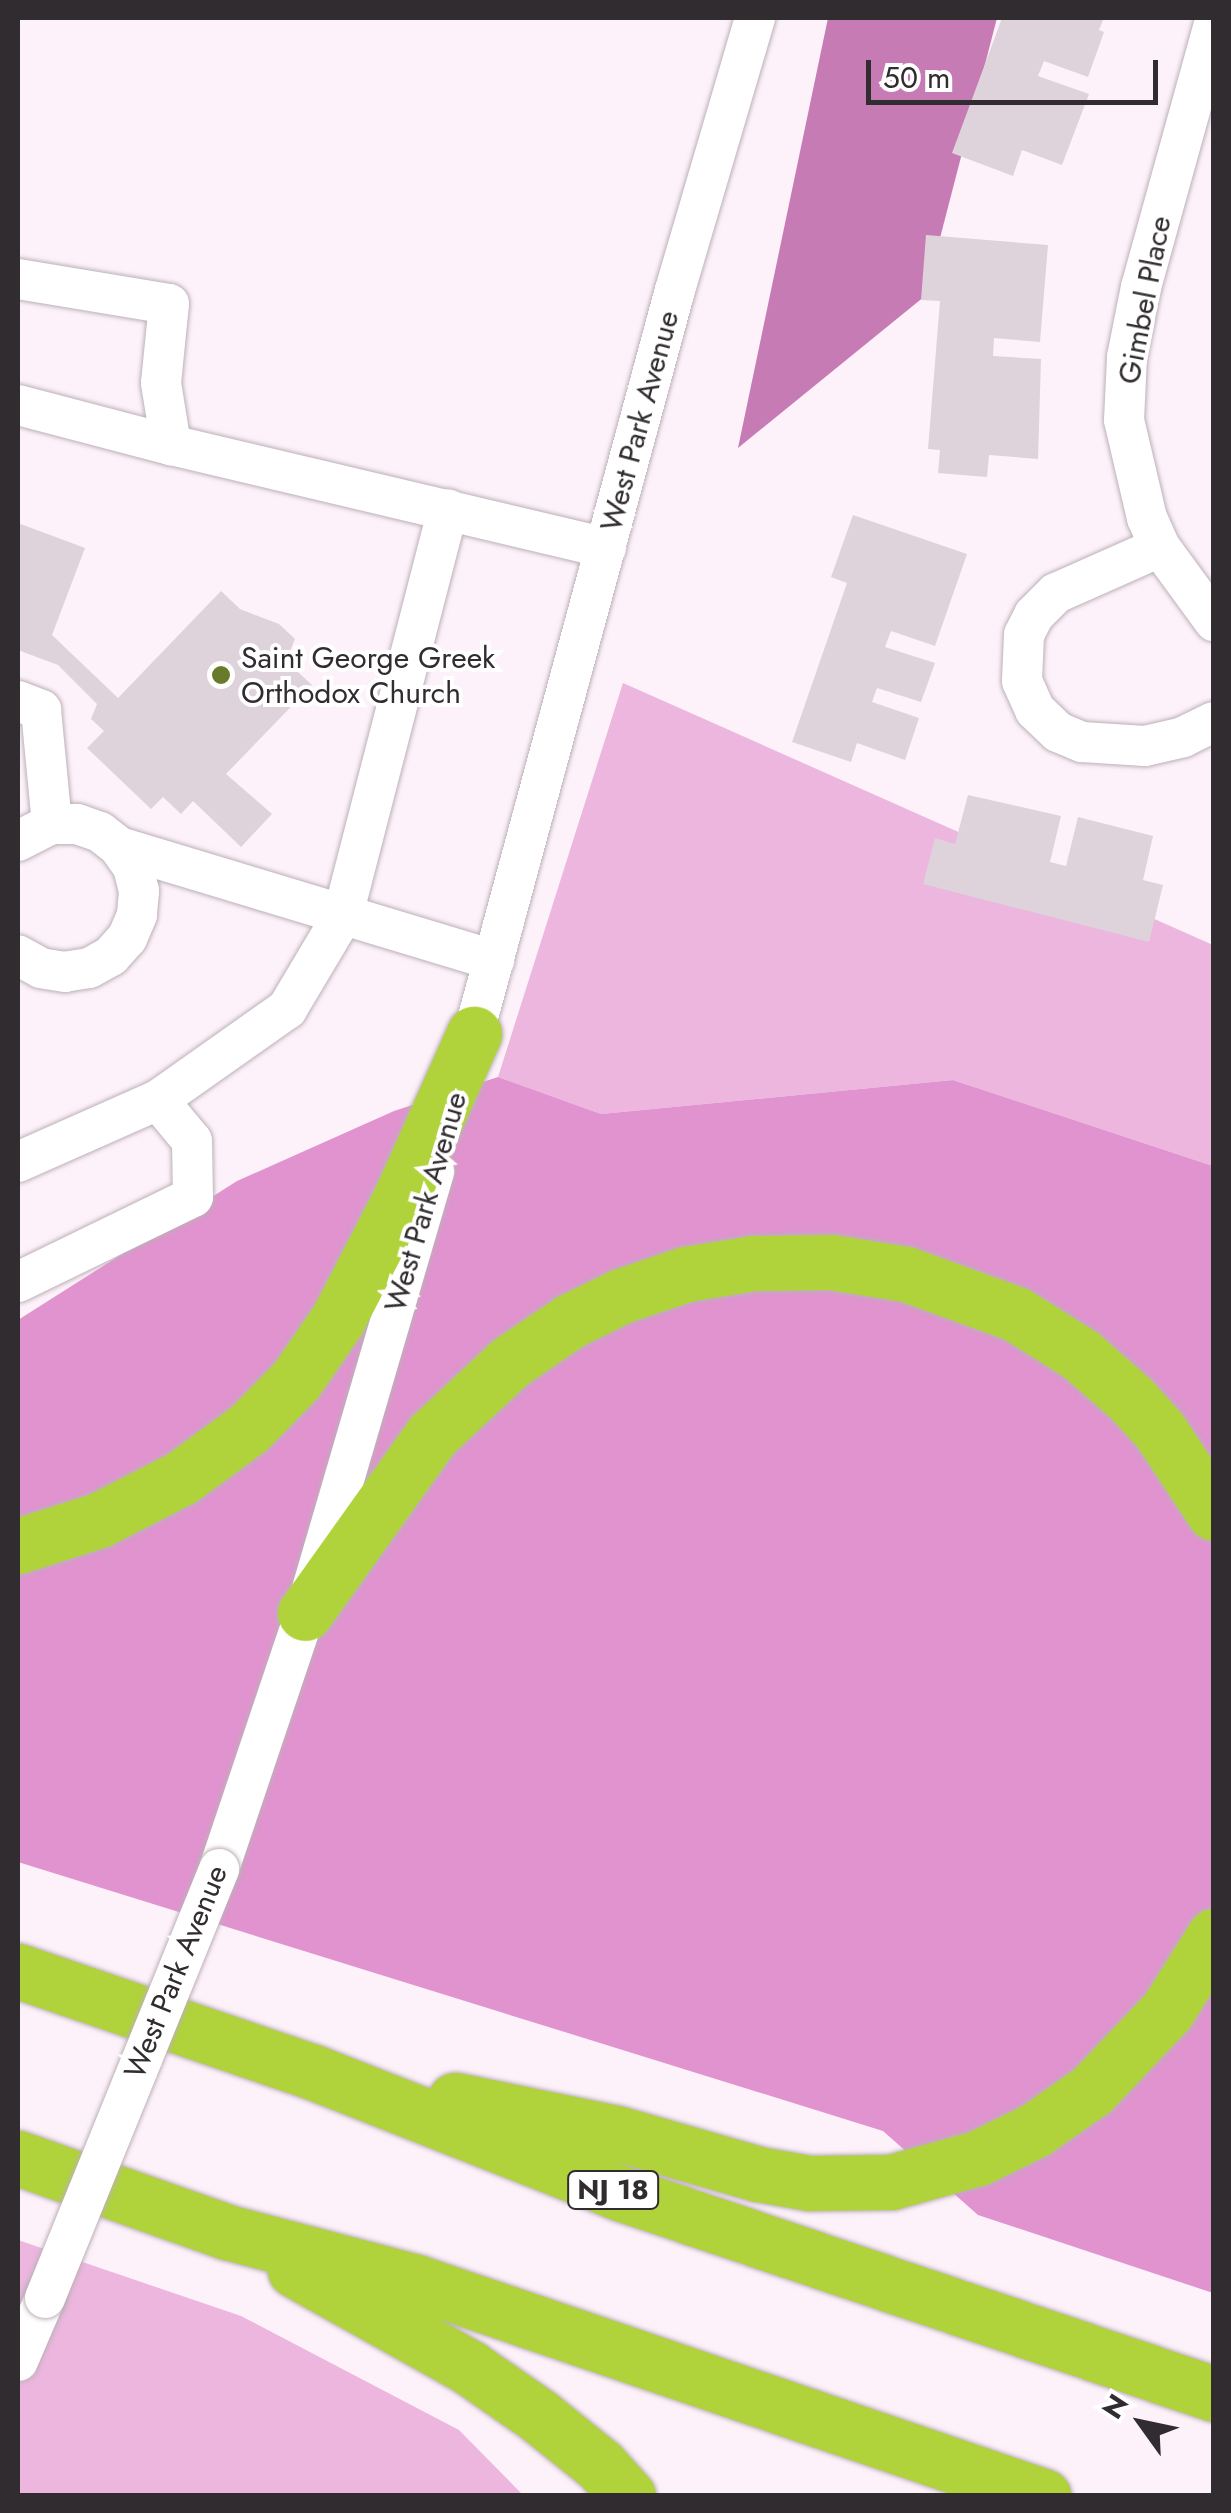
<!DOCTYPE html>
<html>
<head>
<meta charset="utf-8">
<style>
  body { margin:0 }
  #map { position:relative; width:1231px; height:2513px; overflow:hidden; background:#fef2fa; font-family:Jost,sans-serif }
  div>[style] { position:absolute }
  .green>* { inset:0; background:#ecb6de }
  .forest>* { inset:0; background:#e193cf }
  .water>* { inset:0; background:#c77bb5 }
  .building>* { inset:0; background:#ded2db }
  .roads { filter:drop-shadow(0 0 2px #bcb0b8) drop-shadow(0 0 2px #bcb0b8) }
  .minor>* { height:40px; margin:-20px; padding:0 20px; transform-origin:20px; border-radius:20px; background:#fff }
  .highway>* { height:55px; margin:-27.5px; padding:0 27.5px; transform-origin:27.5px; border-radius:27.5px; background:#b0d33b }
  .bridges { filter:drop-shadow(0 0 2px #bcb0b8) drop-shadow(0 0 2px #bcb0b8) }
  .minor-bridge>* { height:40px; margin:-20px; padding:0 20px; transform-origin:20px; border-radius:20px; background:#fff }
  .dots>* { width:28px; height:28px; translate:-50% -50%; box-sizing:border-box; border:5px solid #fff; border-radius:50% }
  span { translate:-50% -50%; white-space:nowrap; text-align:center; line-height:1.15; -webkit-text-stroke:8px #fff; paint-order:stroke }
  .shield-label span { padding:2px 8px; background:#fff; border:2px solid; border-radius:8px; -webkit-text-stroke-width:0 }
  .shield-label { font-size:28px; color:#302c2f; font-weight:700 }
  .street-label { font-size:30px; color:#302c2f }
  .poi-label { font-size:30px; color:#302c2f }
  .left { translate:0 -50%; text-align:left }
  .frame { position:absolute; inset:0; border:20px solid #302c2f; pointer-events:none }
  .north { position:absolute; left:1091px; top:2373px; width:100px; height:100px; -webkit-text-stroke:8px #fff; paint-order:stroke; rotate:303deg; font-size:28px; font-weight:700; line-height:40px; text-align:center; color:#302c2f }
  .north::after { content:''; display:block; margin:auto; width:35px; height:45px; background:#302c2f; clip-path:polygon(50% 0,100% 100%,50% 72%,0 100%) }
  .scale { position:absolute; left:866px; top:60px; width:292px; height:45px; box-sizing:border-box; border:5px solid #302c2f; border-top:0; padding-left:12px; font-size:30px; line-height:35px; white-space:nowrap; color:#302c2f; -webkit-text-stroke:8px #fff; paint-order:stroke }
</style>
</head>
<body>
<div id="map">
  <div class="green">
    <i style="clip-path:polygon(623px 683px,1213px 945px,1213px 1166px,953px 1080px,601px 1114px,498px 1077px)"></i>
    <i style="clip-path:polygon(18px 2240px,241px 2316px,459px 2430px,523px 2495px,18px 2496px)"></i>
  </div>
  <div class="forest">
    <i style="clip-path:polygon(498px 1077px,601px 1114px,953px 1080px,1213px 1166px,1213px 2293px,978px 2215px,883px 2131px,18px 1862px,18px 1320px,237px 1181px,394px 1111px)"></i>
  </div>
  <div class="water">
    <i style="clip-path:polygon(828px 18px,997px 18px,925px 296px,738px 448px)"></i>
  </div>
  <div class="building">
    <i style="clip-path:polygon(1002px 18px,1104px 18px,1099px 30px,1104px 32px,1088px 77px,1044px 61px,1038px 76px,1089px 94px,1062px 165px,1022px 150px,1013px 176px,952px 153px)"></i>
    <i style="clip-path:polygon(926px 235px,1048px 245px,1040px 342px,994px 338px,993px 356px,1041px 359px,1038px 459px,989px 455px,987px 477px,938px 473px,940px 450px,928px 449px,940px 301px,921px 300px)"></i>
    <i style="clip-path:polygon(853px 515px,967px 554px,935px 646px,891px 631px,885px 647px,935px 663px,921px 702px,877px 688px,872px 702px,919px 718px,905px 760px,857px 743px,851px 762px,792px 742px,847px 583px,831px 577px)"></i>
    <i style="clip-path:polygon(18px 523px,85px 548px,52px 635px,118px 698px,221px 591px,240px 609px,279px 624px,295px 639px,286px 661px,312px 685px,226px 774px,272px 814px,241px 847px,193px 801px,181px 814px,163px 797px,151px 809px,87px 748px,104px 731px,91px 719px,97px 704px,58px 665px,18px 650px)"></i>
    <i style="clip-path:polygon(968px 795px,1061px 816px,1050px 862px,1066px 866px,1078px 817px,1153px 836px,1143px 880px,1163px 885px,1149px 942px,923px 884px,935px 838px,955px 844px)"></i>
  </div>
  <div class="roads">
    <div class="minor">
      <i style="left:1214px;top:24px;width:273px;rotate:105.5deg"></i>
      <i style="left:1141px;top:287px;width:71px;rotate:101.3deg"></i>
      <i style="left:1127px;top:357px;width:63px;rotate:92.7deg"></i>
      <i style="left:1124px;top:420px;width:101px;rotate:76.8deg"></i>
      <i style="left:1147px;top:518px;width:32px;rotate:66deg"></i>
      <i style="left:1160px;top:547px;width:92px;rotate:53.9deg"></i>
      <i style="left:18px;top:279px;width:153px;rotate:9.4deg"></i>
      <i style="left:169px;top:304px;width:79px;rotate:95.8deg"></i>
      <i style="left:161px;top:383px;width:63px;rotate:80.8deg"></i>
      <i style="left:171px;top:445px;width:447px;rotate:13.3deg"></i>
      <i style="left:18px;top:405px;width:158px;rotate:14.7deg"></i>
      <i style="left:1160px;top:547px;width:114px;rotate:156.1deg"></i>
      <i style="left:1056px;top:593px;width:31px;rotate:135deg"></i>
      <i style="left:1034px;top:615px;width:22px;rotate:117deg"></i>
      <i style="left:1024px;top:635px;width:46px;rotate:92.5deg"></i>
      <i style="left:1022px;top:681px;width:32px;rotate:66deg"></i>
      <i style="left:1035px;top:710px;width:32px;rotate:44deg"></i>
      <i style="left:1058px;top:732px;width:26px;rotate:23deg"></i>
      <i style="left:1082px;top:742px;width:63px;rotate:3.6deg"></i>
      <i style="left:1145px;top:746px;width:39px;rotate:-13deg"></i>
      <i style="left:1183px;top:737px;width:34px;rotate:-26deg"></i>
      <i style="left:18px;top:701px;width:25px;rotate:21deg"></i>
      <i style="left:41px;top:710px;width:115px;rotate:84.5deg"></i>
      <i style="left:18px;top:841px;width:38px;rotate:-27deg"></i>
      <i style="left:52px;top:824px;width:25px"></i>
      <i style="left:77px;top:824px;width:24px;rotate:19deg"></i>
      <i style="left:100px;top:832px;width:24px;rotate:38deg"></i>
      <i style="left:119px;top:847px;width:24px;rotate:55deg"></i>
      <i style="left:133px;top:867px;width:25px;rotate:76deg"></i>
      <i style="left:139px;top:891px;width:24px;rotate:95deg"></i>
      <i style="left:137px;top:915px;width:25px;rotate:113deg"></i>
      <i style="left:127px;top:938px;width:24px;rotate:132deg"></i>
      <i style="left:111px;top:956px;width:25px;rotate:151deg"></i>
      <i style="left:89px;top:968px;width:24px;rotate:171deg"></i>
      <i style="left:65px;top:972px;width:24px;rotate:-171deg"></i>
      <i style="left:41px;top:968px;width:26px;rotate:-151deg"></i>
      <i style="left:119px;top:847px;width:392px;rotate:16.8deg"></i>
      <i style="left:467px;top:1058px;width:796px;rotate:-74.85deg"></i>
      <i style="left:675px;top:290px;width:284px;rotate:-73.6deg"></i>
      <i style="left:158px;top:1100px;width:158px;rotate:-35.2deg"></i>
      <i style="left:287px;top:1009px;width:109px;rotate:-59.2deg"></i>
      <i style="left:343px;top:915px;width:419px;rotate:-75.5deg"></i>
      <i style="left:18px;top:1162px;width:153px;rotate:-23.9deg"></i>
      <i style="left:158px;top:1100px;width:53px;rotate:50.3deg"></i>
      <i style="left:192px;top:1141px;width:56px;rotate:89deg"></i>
      <i style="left:193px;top:1197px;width:195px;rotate:154.1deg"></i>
      <i style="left:219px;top:1869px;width:270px;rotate:-71.4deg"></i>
      <i style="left:305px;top:1613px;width:460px;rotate:-73.7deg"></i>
      <i style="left:18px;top:2361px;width:69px;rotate:-66.8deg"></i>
    </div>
    <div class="highway">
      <i style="left:18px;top:1546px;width:85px;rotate:-17.8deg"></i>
      <i style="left:99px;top:1520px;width:92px;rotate:-27.1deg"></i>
      <i style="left:181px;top:1478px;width:84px;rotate:-36.3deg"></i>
      <i style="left:249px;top:1428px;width:67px;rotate:-45.6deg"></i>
      <i style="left:296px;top:1380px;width:74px;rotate:-55.5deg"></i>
      <i style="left:338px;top:1319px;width:137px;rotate:-62.7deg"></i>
      <i style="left:401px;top:1197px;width:179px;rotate:-65.9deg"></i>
      <i style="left:305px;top:1613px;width:219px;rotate:-54.5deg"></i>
      <i style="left:432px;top:1435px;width:107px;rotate:-43.1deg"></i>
      <i style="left:510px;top:1362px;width:73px;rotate:-34.3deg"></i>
      <i style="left:570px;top:1321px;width:57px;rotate:-26.1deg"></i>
      <i style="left:621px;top:1296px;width:69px;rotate:-18.7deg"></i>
      <i style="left:686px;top:1274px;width:69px;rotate:-9.2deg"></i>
      <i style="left:754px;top:1263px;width:77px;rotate:-0.7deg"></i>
      <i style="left:831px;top:1262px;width:76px;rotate:9.1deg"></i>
      <i style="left:906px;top:1274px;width:117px;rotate:20deg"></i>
      <i style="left:1016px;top:1314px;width:77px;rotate:32.2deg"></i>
      <i style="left:1081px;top:1355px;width:68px;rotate:41.4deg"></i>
      <i style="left:1132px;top:1400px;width:42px;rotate:47.9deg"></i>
      <i style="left:1160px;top:1431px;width:98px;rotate:56.6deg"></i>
      <i style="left:18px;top:1971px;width:312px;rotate:18.9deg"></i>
      <i style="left:313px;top:2072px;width:327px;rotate:21.5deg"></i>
      <i style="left:617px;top:2192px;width:630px;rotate:18.69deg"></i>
      <i style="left:455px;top:2100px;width:164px;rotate:11.6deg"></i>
      <i style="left:616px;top:2133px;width:148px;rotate:16.1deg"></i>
      <i style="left:758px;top:2174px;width:52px;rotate:10deg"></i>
      <i style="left:809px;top:2183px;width:82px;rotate:-0.7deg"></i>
      <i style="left:891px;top:2182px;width:90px;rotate:-15.4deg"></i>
      <i style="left:978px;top:2158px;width:64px;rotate:-26.2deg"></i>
      <i style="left:1035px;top:2130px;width:70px;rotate:-35.1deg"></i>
      <i style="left:1092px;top:2090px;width:109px;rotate:-46.5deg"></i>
      <i style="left:1167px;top:2011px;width:89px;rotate:-57.9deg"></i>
      <i style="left:18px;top:2158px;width:222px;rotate:19.5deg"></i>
      <i style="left:227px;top:2232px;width:196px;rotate:14.8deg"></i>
      <i style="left:416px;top:2282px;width:663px;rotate:18.85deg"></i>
      <i style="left:295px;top:2270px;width:201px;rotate:29.2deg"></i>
      <i style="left:470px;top:2368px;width:84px;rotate:34.8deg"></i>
      <i style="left:539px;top:2416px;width:78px;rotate:38.8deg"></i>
      <i style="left:600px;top:2465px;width:42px;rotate:47.9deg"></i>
    </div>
  </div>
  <div class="bridges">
    <div class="minor-bridge">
      <i style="left:45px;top:2298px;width:463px;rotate:-67.9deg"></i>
    </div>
  </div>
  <div class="dots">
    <i style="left:221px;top:675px;background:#677b2b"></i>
  </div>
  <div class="shield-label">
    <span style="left:613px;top:2190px">NJ 18</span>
  </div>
  <div class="street-label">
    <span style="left:1145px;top:300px;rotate:-79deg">Gimbel Place</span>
    <span style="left:640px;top:421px;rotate:-75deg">West Park Avenue</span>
    <span style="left:426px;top:1202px;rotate:-74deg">West Park Avenue</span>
    <span style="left:176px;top:1972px;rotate:-68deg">West Park Avenue</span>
  </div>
  <div class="poi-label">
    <span class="left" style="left:241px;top:675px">Saint George Greek<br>Orthodox Church</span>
  </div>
  <div class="frame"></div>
  <div class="north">N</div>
  <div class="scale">50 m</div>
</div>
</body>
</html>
